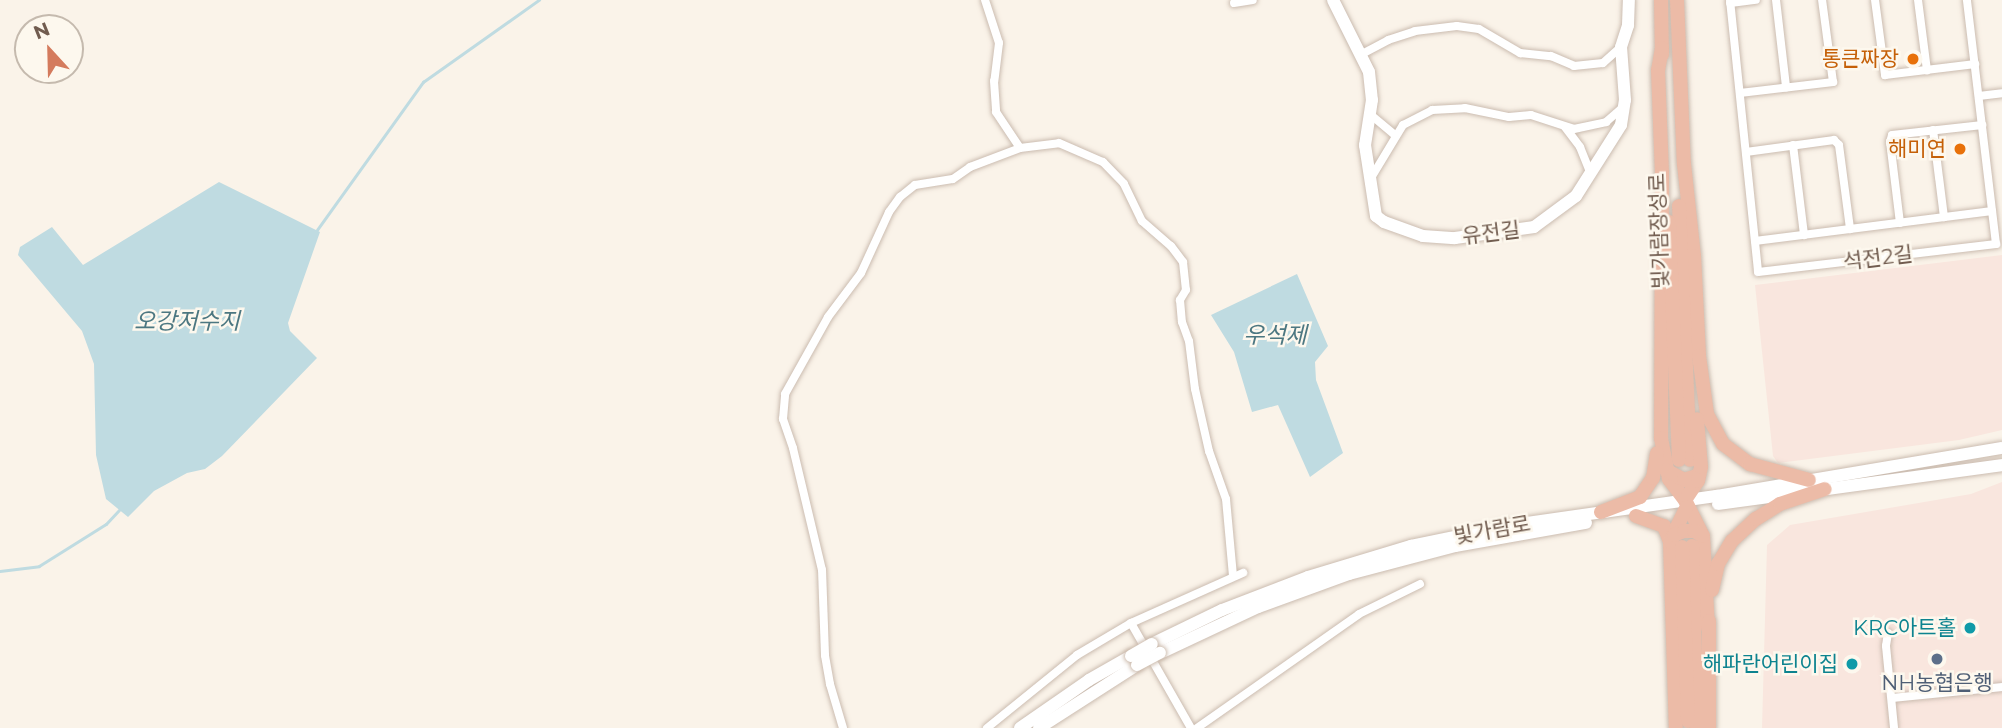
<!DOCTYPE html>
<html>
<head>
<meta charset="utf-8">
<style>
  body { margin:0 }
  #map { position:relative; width:2002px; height:728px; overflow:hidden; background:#faf3e9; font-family:Montserrat,"Noto Sans KR",sans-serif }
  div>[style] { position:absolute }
  .commercial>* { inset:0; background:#f9e6de }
  .water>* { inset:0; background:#bfdbe1 }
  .stream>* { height:2.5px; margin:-1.25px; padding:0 1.25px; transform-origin:1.25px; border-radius:1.25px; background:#bfdbe1 }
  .roads { filter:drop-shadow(0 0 2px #cbbcb0) drop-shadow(0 0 2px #cbbcb0) }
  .street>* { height:8px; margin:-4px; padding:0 4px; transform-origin:4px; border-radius:4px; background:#fff }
  .secondary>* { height:12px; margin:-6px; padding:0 6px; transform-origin:6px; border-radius:6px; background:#fff }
  .highway>* { height:14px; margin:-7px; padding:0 7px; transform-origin:7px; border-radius:7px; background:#ecbba7 }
  .bridges { filter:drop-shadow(0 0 2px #cdbcae) drop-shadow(0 0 2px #cdbcae) }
  .secondary-bridge>* { height:12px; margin:-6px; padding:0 6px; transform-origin:6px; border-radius:6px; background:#fff }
  .dots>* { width:19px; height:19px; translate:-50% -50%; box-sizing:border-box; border:4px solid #fdf8ee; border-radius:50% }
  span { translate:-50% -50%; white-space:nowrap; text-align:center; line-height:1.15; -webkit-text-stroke:5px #fdf8ee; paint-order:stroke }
  .food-label { font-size:21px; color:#c56008 }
  .right { translate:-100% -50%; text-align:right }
  .street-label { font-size:21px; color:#715c4f }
  .culture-label { font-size:21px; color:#0d838f }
  .service-label { font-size:21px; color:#4e5e75 }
  .water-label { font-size:23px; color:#4c7781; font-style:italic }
  .north { position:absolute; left:14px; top:14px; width:70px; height:70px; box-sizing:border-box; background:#fdf8ee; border:2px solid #c5baae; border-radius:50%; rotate:338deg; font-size:19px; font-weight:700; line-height:28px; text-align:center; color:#715c4f }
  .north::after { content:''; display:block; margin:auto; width:24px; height:32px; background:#d47b5d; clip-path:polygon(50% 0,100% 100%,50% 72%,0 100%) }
</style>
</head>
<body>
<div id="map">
  <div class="commercial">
    <i style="clip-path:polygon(2002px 255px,2002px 430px,1959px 440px,1778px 463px,1773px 456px,1755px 285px)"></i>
    <i style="clip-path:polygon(2002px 482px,2002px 728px,1762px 728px,1767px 545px,1790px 525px,1971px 494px)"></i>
  </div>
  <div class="water">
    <i style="clip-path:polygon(219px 182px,320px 232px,288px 323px,290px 331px,317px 358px,222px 456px,205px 469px,187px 473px,154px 491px,128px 517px,106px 499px,96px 455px,94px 364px,82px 331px,18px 255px,20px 247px,52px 227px,83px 265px)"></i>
    <i style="clip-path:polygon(1297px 274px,1328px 346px,1315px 362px,1316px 380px,1343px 453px,1310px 477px,1278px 405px,1252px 412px,1234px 352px,1211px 315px)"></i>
  </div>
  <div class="stream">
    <i style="left:317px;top:230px;width:182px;rotate:-54.4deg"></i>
    <i style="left:423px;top:82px;width:142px;rotate:-35.3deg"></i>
    <i style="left:0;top:571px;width:39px;rotate:-7deg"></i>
    <i style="left:39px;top:566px;width:79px;rotate:-32.1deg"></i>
    <i style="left:106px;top:524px;width:19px;rotate:-47deg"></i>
  </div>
  <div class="roads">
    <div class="street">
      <i style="left:985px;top:0;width:45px;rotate:72deg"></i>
      <i style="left:999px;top:43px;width:38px;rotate:97deg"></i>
      <i style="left:994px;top:81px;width:31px;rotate:86deg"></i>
      <i style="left:996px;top:112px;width:43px;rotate:56.3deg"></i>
      <i style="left:1020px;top:148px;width:39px;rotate:-7deg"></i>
      <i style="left:1059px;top:143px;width:48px;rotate:23.4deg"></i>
      <i style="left:1103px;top:162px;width:30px;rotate:46deg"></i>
      <i style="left:1124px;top:184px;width:41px;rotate:64.1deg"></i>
      <i style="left:1142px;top:221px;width:38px;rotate:41deg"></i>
      <i style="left:1171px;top:246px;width:20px;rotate:53deg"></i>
      <i style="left:1183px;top:262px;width:28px;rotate:84deg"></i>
      <i style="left:1186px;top:290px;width:12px;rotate:121deg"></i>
      <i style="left:1180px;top:300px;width:22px;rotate:85deg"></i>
      <i style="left:1182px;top:322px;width:20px;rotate:70deg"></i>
      <i style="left:1189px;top:341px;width:48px;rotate:82.9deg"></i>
      <i style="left:1195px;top:389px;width:64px;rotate:77.3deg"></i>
      <i style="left:1209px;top:451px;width:51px;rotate:70.5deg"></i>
      <i style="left:1226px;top:499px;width:77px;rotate:84.8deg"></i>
      <i style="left:1730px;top:0;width:273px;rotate:84.1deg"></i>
      <i style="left:1758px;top:272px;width:240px;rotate:-6.7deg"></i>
      <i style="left:1996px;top:244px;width:246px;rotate:-96.8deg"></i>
      <i style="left:1776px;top:0;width:88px;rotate:83.4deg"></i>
      <i style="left:1875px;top:0;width:76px;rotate:82.4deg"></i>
      <i style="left:1885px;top:75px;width:91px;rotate:-7deg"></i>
      <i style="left:1918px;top:0;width:71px;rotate:82.7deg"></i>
      <i style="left:1234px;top:3px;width:19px;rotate:-9deg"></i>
      <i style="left:1730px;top:3px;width:26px;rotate:-7deg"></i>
      <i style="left:1362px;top:54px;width:30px;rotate:-28deg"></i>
      <i style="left:1388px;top:40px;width:28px;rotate:-18deg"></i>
      <i style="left:1415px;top:31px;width:42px;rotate:-6.8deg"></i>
      <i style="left:1457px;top:26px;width:22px;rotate:8deg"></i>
      <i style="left:1479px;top:29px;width:48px;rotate:30.3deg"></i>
      <i style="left:1520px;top:53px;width:31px;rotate:6deg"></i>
      <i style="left:1551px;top:56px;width:25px;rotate:23deg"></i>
      <i style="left:1574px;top:66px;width:29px;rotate:-6deg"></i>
      <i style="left:1603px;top:63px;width:24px;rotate:-42deg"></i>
      <i style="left:1740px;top:93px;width:94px;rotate:-6.7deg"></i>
      <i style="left:1833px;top:82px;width:83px;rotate:-97.6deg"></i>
      <i style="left:1979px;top:96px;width:23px;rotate:-7deg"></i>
      <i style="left:1371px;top:115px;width:31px;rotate:40deg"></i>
      <i style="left:1565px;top:127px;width:25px;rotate:53deg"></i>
      <i style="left:1580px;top:147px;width:29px;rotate:68deg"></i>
      <i style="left:1933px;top:130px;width:88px;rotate:82.8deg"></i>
      <i style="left:1793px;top:145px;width:91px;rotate:83deg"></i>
      <i style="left:1746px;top:152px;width:89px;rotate:-7.8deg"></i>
      <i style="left:1834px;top:140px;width:7px;rotate:45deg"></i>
      <i style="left:1839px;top:145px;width:85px;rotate:82.5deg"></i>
      <i style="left:1371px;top:178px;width:62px;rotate:-58.9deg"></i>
      <i style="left:1403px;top:125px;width:33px;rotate:-27deg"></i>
      <i style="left:1432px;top:110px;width:33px;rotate:-3deg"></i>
      <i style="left:1465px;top:108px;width:45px;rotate:11.6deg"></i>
      <i style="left:1509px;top:117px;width:22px;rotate:-5deg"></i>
      <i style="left:1531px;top:115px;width:45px;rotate:18deg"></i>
      <i style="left:1574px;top:129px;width:33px;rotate:-12deg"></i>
      <i style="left:1606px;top:122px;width:21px;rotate:-41deg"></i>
      <i style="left:1900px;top:223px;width:82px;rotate:-97deg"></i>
      <i style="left:1890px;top:142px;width:7px;rotate:-74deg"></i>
      <i style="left:1892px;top:135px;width:91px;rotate:-6.3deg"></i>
      <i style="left:1755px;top:241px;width:239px;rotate:-7.2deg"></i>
      <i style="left:1131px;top:623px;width:121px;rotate:60.3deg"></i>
      <i style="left:1888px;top:633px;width:13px;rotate:99deg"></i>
      <i style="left:1886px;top:646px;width:82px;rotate:84.4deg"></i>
      <i style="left:1892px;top:698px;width:111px;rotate:-5.7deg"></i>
      <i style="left:843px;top:728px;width:46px;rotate:-106.5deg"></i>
      <i style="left:830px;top:684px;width:29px;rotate:-100deg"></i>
      <i style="left:825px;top:655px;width:85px;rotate:-92deg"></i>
      <i style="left:822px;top:570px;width:125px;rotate:-103.4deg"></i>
      <i style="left:793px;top:448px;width:31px;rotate:-109deg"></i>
      <i style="left:783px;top:419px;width:25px;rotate:-85deg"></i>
      <i style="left:785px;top:394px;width:88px;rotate:-60.8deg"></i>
      <i style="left:828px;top:317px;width:55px;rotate:-53.1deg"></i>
      <i style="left:861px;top:273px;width:67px;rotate:-65.3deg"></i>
      <i style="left:889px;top:212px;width:19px;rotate:-54deg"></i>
      <i style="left:900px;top:197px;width:19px;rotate:-39deg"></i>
      <i style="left:915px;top:185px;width:38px;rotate:-9deg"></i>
      <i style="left:953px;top:179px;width:21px;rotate:-35deg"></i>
      <i style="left:970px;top:167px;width:53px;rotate:-20.8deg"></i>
      <i style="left:987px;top:728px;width:116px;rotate:-39deg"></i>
      <i style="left:1077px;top:655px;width:63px;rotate:-30.7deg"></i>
      <i style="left:1131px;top:623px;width:123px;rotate:-24.1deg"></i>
      <i style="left:1197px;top:728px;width:198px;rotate:-35.1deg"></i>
      <i style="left:1359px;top:614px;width:68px;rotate:-26.2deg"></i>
    </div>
    <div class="secondary">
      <i style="left:1333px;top:0;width:80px;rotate:63.4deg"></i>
      <i style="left:1369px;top:72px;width:28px;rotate:84deg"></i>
      <i style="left:1372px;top:100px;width:46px;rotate:98.8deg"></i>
      <i style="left:1365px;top:145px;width:72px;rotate:81.2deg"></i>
      <i style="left:1376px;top:216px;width:10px;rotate:37deg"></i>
      <i style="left:1384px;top:222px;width:41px;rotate:19.7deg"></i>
      <i style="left:1423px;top:236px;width:32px;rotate:4deg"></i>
      <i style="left:1455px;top:238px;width:80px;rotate:-7.9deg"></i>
      <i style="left:1534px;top:227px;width:52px;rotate:-36.4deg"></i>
      <i style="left:1576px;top:196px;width:84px;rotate:-57.6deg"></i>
      <i style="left:1621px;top:125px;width:25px;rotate:-81deg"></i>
      <i style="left:1625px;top:100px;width:53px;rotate:-94.3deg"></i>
      <i style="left:1621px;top:47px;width:23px;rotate:-72deg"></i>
      <i style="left:1628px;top:25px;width:25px;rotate:-88deg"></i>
      <i style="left:1718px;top:504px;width:287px;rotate:-7.8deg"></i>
      <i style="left:1152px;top:644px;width:78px;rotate:-25.9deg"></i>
      <i style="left:1222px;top:610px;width:92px;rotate:-21deg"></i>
      <i style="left:1308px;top:577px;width:108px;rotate:-16.8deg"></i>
      <i style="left:1411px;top:546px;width:103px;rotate:-11.7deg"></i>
      <i style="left:1512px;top:525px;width:207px;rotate:-8.1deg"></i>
      <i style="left:1717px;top:496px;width:289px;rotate:-9.6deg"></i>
      <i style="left:1160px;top:653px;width:108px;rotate:-25.1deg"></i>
      <i style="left:1258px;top:607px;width:97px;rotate:-19.9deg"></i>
      <i style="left:1349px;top:574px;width:110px;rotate:-14.8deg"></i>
      <i style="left:1455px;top:546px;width:133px;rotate:-10deg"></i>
      <i style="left:1020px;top:728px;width:84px;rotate:-34.8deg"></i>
      <i style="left:1089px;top:680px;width:48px;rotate:-29.7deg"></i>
      <i style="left:1039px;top:728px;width:117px;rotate:-32.7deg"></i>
    </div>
    <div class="highway">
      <i style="left:1661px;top:0;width:55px;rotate:89deg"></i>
      <i style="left:1677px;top:0;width:164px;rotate:87.6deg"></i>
      <i style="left:1684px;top:164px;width:93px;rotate:83.8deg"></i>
      <i style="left:1694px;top:256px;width:100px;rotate:87.1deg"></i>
      <i style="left:1699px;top:356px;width:59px;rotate:82.1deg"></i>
      <i style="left:1707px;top:414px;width:34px;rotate:62deg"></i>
      <i style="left:1723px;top:444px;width:34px;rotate:37deg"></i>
      <i style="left:1750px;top:464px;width:61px;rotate:15.2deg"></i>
      <i style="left:1662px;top:48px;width:22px;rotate:100deg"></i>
      <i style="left:1658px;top:70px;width:102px;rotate:87.8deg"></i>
      <i style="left:1662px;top:172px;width:266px;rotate:90.2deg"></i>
      <i style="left:1661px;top:438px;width:42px;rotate:79deg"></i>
      <i style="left:1669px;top:479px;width:26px;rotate:53deg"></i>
      <i style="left:1685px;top:500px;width:40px;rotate:63.4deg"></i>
      <i style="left:1703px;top:536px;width:92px;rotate:86.9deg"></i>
      <i style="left:1679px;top:206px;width:254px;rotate:87.5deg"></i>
      <i style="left:1669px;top:222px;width:238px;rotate:87.6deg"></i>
      <i style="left:1666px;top:470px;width:21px;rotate:29deg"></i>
      <i style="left:1684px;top:480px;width:16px;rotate:-18deg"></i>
      <i style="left:1685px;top:500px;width:23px;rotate:-56deg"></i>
      <i style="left:1698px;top:481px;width:14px;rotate:-78deg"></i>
      <i style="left:1701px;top:467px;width:48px;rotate:-94.8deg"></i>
      <i style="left:1601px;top:512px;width:42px;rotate:-21deg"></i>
      <i style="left:1640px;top:497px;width:23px;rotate:-56deg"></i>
      <i style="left:1653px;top:478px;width:25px;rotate:-81deg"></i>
      <i style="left:1636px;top:516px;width:30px;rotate:20deg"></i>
      <i style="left:1664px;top:526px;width:17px;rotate:69deg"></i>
      <i style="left:1670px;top:542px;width:186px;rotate:88.2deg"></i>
      <i style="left:1670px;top:541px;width:37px;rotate:-64deg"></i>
      <i style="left:1670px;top:542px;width:8px;rotate:-60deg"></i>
      <i style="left:1674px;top:535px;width:11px;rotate:-22deg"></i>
      <i style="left:1684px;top:531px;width:10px"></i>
      <i style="left:1694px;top:531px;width:10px;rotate:29deg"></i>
      <i style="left:1692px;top:546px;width:182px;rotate:88.4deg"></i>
      <i style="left:1682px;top:547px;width:174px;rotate:88deg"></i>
      <i style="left:1712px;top:590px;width:27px;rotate:-77deg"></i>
      <i style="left:1718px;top:564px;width:27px;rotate:-59deg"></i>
      <i style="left:1732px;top:541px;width:33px;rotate:-43deg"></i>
      <i style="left:1756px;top:519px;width:28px;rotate:-32deg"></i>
      <i style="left:1780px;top:504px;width:47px;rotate:-18.4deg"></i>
      <i style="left:1709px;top:621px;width:107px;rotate:90deg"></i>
    </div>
  </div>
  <div class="bridges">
    <div class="secondary-bridge">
      <i style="left:1131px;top:656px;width:24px;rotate:-30deg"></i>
      <i style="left:1137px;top:665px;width:26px;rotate:-28deg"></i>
    </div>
  </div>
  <div class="dots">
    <i style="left:1913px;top:59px;background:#e8710a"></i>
    <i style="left:1960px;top:149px;background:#e8710a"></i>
    <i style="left:1970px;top:628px;background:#0f9aa8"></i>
    <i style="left:1937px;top:659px;background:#5c6f8a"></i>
    <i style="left:1852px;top:664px;background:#0f9aa8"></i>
  </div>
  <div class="food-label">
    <span class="right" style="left:1899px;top:59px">통큰짜장</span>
    <span class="right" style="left:1946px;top:149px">해미연</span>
  </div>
  <div class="street-label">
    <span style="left:1659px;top:231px;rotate:-92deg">빛가람장성로</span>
    <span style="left:1491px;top:233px;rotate:-7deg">유전길</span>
    <span style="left:1878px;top:258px;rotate:-7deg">석전2길</span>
    <span style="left:1492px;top:530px;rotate:-10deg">빛가람로</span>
  </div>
  <div class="culture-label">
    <span class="right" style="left:1956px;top:628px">KRC아트홀</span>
    <span class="right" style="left:1838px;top:664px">해파란어린이집</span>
  </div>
  <div class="service-label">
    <span style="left:1937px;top:683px">NH농협은행</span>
  </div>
  <div class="water-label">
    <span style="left:187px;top:321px">오강저수지</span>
    <span style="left:1275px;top:335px">우석제</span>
  </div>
  <div class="north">N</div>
</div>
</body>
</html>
